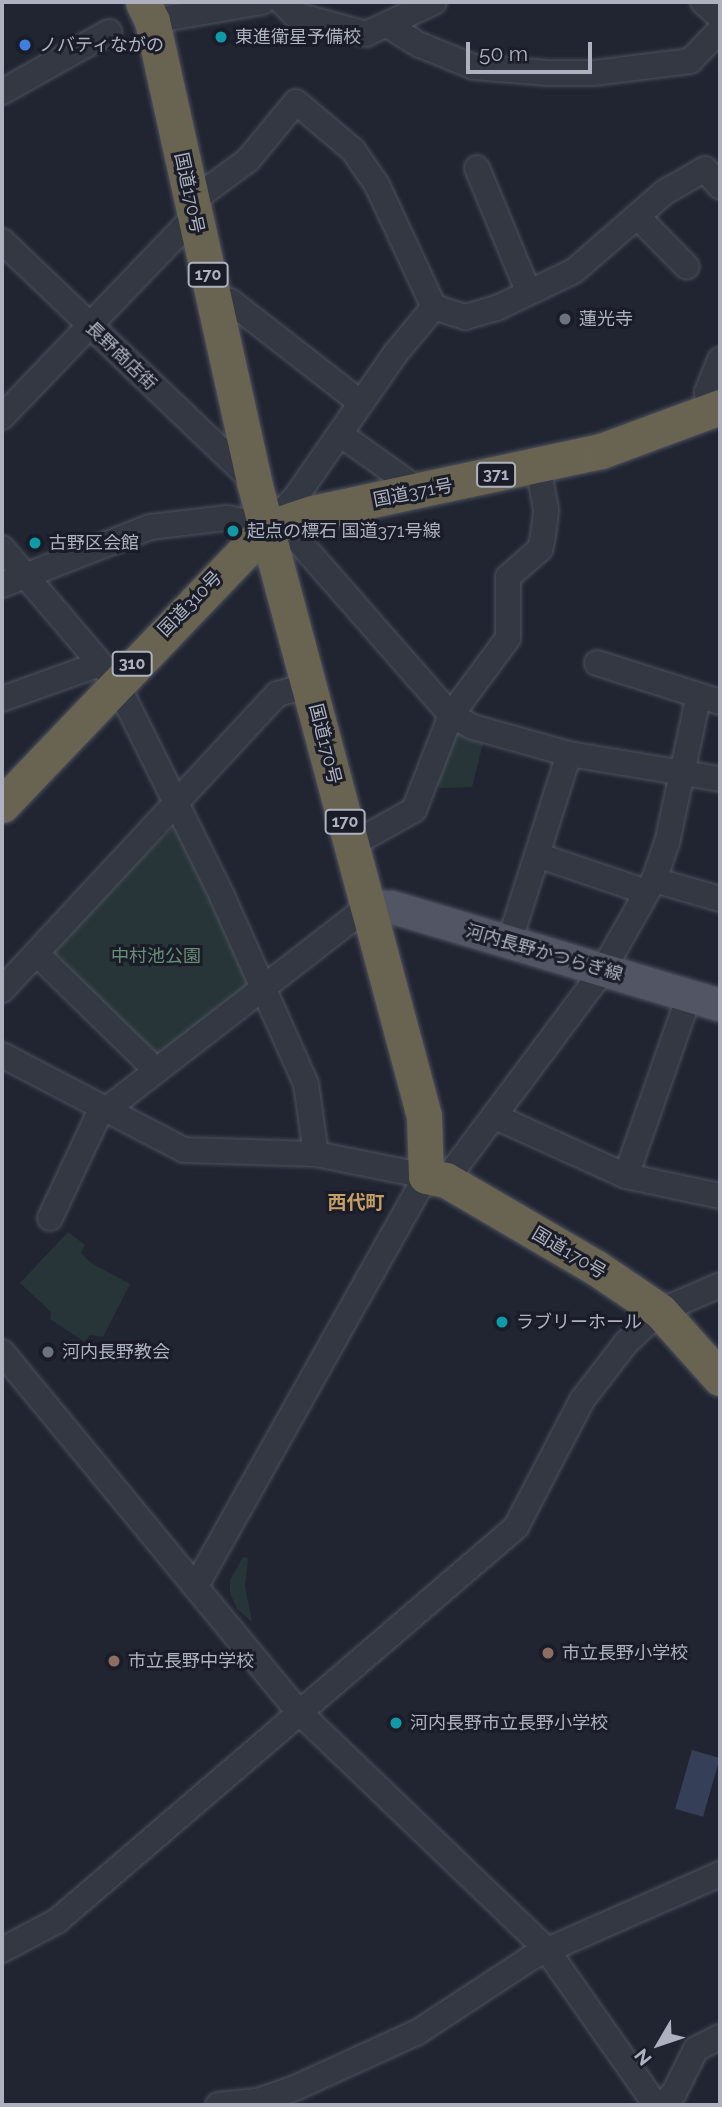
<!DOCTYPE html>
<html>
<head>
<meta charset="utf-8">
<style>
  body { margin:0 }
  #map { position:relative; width:722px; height:2107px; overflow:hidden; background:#212532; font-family:Raleway,"Noto Sans JP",sans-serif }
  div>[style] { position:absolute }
  .green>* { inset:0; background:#273538 }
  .water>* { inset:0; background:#363f58; transform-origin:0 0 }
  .roads { filter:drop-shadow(0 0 2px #4e525e) drop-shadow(0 0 2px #4e525e) }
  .minor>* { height:24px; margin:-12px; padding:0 12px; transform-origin:12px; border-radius:12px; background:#343843 }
  .major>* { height:32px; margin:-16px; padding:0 16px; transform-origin:16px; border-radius:16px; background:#525664 }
  .highway>* { height:35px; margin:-17.5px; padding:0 17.5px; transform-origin:17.5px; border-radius:17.5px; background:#696452 }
  .dots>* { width:19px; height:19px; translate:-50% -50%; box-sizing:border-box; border:4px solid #1a1d28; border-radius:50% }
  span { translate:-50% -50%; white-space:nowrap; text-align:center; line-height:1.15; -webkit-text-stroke:6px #1a1d28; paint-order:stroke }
  .shield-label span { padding:2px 5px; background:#1a1d28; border:2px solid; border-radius:5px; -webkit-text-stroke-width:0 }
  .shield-label { font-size:16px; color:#aeb2c0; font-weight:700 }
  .poi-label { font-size:18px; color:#aeb2c0 }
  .left { translate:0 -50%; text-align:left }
  .street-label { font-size:18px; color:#aeb2c0 }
  .park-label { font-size:18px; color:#698e78 }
  .neighbourhood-label { font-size:19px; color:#c59f64; font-weight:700 }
  .frame { position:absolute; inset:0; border:4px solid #aeb2c0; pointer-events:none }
  .north { position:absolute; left:624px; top:2009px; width:70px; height:70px; -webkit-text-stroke:5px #1a1d28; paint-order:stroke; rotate:231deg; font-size:19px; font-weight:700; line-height:28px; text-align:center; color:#aeb2c0 }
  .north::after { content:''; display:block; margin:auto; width:24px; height:32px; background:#aeb2c0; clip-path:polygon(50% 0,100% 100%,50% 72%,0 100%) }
  .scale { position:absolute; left:466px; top:42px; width:126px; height:32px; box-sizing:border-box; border:4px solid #aeb2c0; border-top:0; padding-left:9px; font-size:21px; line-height:24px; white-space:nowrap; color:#aeb2c0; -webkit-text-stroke:5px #1a1d28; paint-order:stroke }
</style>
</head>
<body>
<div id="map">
  <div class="green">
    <i style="clip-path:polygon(457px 727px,485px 735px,472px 787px,441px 788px,433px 783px)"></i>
    <i style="clip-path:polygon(174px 826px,254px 984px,155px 1058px,41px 958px)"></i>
    <i style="clip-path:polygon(68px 1232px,85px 1245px,81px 1253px,91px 1263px,130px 1284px,103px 1337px,90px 1335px,85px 1342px,50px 1319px,51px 1312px,20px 1283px)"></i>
    <i style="clip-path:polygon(243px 1557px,248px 1558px,245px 1586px,252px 1622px,237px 1609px,230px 1593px,230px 1580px)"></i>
  </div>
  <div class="water">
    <i style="left:692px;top:1750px;width:29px;height:61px;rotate:16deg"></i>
  </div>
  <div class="roads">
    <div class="minor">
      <i style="left:282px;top:2px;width:17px;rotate:45deg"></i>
      <i style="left:294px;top:14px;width:75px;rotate:15.5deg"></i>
      <i style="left:366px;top:34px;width:75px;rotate:-25.2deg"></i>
      <i style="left:703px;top:2px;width:23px;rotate:41deg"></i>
      <i style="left:152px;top:21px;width:112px;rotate:-9.8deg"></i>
      <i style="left:389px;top:26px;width:36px;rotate:32deg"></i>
      <i style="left:420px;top:45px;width:58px;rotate:22.2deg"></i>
      <i style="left:474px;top:67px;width:74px;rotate:4.6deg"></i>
      <i style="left:548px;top:73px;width:46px"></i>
      <i style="left:594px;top:73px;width:97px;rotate:-7.1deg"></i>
      <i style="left:690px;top:61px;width:43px;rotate:-45.9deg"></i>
      <i style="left:2px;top:92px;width:123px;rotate:-29.3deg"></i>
      <i style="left:477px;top:168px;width:133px;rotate:67.5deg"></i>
      <i style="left:191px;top:202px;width:71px;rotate:-36.4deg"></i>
      <i style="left:248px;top:160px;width:75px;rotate:-50.4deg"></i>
      <i style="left:296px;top:102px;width:75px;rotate:40.1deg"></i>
      <i style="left:353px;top:150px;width:42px;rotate:55.6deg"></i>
      <i style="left:377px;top:185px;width:135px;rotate:65deg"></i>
      <i style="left:434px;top:307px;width:33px;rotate:18deg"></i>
      <i style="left:465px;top:317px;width:33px;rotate:-16deg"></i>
      <i style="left:497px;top:308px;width:85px;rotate:-25.7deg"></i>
      <i style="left:574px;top:271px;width:121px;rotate:-41deg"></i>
      <i style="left:665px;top:192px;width:46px;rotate:-29.9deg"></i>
      <i style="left:705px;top:169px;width:23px;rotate:50deg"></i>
      <i style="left:637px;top:216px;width:71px;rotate:45.6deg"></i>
      <i style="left:2px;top:241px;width:349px;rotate:43.7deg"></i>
      <i style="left:212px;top:296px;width:19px;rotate:16deg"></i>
      <i style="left:230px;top:301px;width:166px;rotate:37.9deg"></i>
      <i style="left:709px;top:414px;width:22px;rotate:-95deg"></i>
      <i style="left:707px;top:392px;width:35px;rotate:-68deg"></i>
      <i style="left:2px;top:417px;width:277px;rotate:-46.2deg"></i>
      <i style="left:340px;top:434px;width:98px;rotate:35.5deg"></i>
      <i style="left:269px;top:525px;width:37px;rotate:-46deg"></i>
      <i style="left:295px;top:498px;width:175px;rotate:-55.2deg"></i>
      <i style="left:395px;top:354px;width:61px;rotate:-50.3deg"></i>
      <i style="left:2px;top:548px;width:176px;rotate:49.6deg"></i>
      <i style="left:116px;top:682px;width:239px;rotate:63.6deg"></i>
      <i style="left:222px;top:896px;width:206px;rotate:65.9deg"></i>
      <i style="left:306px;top:1084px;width:71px;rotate:81.9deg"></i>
      <i style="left:2px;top:585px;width:159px;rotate:-21.4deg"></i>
      <i style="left:150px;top:527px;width:78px;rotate:-6.7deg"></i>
      <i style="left:227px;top:518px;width:63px;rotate:11deg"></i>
      <i style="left:289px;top:530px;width:246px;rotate:48.8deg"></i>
      <i style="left:451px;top:715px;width:25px;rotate:29deg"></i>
      <i style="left:473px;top:727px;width:100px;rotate:15.7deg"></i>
      <i style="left:569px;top:754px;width:153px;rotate:9.4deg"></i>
      <i style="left:597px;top:663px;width:129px;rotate:17.6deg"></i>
      <i style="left:2px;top:699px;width:104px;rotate:-19.7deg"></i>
      <i style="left:351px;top:845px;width:72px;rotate:-29.1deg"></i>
      <i style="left:414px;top:810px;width:102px;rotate:-68.7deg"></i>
      <i style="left:451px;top:715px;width:96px;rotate:-53.5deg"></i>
      <i style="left:508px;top:638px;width:61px;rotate:-90deg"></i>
      <i style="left:508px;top:577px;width:43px;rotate:-41.2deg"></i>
      <i style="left:540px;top:549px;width:13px;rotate:-77deg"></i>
      <i style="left:543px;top:536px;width:26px;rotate:-83deg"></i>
      <i style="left:546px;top:510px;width:45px;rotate:-100.3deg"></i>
      <i style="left:537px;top:855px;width:115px;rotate:18.7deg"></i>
      <i style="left:654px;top:880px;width:69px;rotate:16.1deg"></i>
      <i style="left:509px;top:943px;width:198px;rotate:-72.4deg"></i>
      <i style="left:37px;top:954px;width:165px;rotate:44.3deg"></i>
      <i style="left:2px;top:990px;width:404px;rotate:-47.1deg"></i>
      <i style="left:277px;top:694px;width:35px;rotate:-15deg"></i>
      <i style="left:2px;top:1055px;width:205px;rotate:27.6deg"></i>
      <i style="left:184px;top:1150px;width:132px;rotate:1.7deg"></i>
      <i style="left:316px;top:1154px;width:112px;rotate:11.3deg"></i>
      <i style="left:426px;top:1176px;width:471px;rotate:119.3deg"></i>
      <i style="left:496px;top:1117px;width:143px;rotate:24.4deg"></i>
      <i style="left:626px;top:1176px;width:96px;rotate:12deg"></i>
      <i style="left:626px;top:1176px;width:191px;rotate:-70.7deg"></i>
      <i style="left:446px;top:1180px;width:262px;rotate:-53.2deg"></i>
      <i style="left:603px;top:970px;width:103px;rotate:-60.5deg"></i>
      <i style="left:654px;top:880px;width:39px;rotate:-71deg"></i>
      <i style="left:667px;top:843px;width:148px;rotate:-77.9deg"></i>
      <i style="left:50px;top:1218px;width:113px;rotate:-64.8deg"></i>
      <i style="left:98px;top:1116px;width:341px;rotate:-37.8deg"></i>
      <i style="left:2px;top:1352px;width:467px;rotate:50.5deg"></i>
      <i style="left:299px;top:1712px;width:344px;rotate:43.8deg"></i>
      <i style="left:547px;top:1950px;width:189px;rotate:54.9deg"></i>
      <i style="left:2px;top:1950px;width:62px;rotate:-27.8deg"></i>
      <i style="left:57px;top:1921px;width:605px;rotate:-40.64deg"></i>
      <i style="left:516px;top:1527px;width:143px;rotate:-62.5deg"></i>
      <i style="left:582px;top:1400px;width:72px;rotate:-52.3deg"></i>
      <i style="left:626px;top:1343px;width:47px;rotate:-43.3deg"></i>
      <i style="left:660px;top:1311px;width:65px;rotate:-23.4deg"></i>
      <i style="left:218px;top:2105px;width:39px;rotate:-6deg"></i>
      <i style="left:257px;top:2101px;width:40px;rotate:-18.9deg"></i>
      <i style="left:295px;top:2088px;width:135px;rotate:-24.5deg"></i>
      <i style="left:418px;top:2032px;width:136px;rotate:-33.3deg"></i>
      <i style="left:532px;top:1957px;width:206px;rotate:-23.8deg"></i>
      <i style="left:662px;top:2105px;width:17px;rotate:-45deg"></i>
      <i style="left:674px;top:2093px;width:49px;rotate:-63.4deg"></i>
      <i style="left:696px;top:2049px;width:27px;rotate:-27deg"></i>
    </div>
    <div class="major">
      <i style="left:367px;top:907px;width:24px"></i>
      <i style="left:391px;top:907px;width:343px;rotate:16.6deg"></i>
    </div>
    <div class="highway">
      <i style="left:143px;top:2px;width:21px;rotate:65deg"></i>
      <i style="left:152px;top:21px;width:472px;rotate:77.5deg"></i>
      <i style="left:254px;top:482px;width:656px;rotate:74.99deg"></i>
      <i style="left:424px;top:1116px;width:60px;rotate:88.1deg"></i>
      <i style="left:426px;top:1176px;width:20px;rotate:11deg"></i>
      <i style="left:446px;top:1180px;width:173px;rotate:30.3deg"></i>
      <i style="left:595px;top:1267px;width:78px;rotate:34.1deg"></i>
      <i style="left:660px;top:1311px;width:90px;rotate:48.2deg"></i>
      <i style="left:2px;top:805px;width:383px;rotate:-46.3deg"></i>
      <i style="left:267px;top:528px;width:47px;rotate:-18.4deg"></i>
      <i style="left:312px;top:513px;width:296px;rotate:-12.1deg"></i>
      <i style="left:601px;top:451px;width:127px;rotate:-20.3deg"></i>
    </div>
  </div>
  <div class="dots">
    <i style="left:221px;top:37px;background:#0f9aa8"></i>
    <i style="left:25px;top:45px;background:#3f7fe0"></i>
    <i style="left:565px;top:319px;background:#6b7280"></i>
    <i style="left:233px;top:531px;background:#0f9aa8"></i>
    <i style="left:35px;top:543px;background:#0f9aa8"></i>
    <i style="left:502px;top:1322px;background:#0f9aa8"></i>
    <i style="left:48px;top:1352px;background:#6b7280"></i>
    <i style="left:548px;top:1653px;background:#8d6e63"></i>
    <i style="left:114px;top:1661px;background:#8d6e63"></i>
    <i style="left:396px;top:1723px;background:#0f9aa8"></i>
  </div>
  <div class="shield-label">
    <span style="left:208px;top:275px">170</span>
    <span style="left:496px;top:475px">371</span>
    <span style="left:132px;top:664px">310</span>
    <span style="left:345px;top:822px">170</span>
  </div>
  <div class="poi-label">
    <span class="left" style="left:235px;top:37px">東進衛星予備校</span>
    <span class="left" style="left:39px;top:45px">ノバティながの</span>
    <span class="left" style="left:579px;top:319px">蓮光寺</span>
    <span class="left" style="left:247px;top:531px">起点の標石 国道371号線</span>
    <span class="left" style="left:49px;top:543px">古野区会館</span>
    <span class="left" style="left:516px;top:1322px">ラブリーホール</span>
    <span class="left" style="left:62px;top:1352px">河内長野教会</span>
    <span class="left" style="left:562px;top:1653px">市立長野小学校</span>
    <span class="left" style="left:128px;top:1661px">市立長野中学校</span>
    <span class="left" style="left:410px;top:1723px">河内長野市立長野小学校</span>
  </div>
  <div class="street-label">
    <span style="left:189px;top:193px;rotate:78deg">国道170号</span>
    <span style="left:121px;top:356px;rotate:44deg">長野商店街</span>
    <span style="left:413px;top:493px;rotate:-11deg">国道371号</span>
    <span style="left:190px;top:604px;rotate:-46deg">国道310号</span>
    <span style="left:325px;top:744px;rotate:76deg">国道170号</span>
    <span style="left:544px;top:953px;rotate:16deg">河内長野かつらぎ線</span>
    <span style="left:569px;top:1253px;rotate:31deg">国道170号</span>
  </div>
  <div class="park-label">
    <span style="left:156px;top:956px">中村池公園</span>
  </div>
  <div class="neighbourhood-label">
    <span style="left:356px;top:1203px">西代町</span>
  </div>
  <div class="frame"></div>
  <div class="north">N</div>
  <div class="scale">50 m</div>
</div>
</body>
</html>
